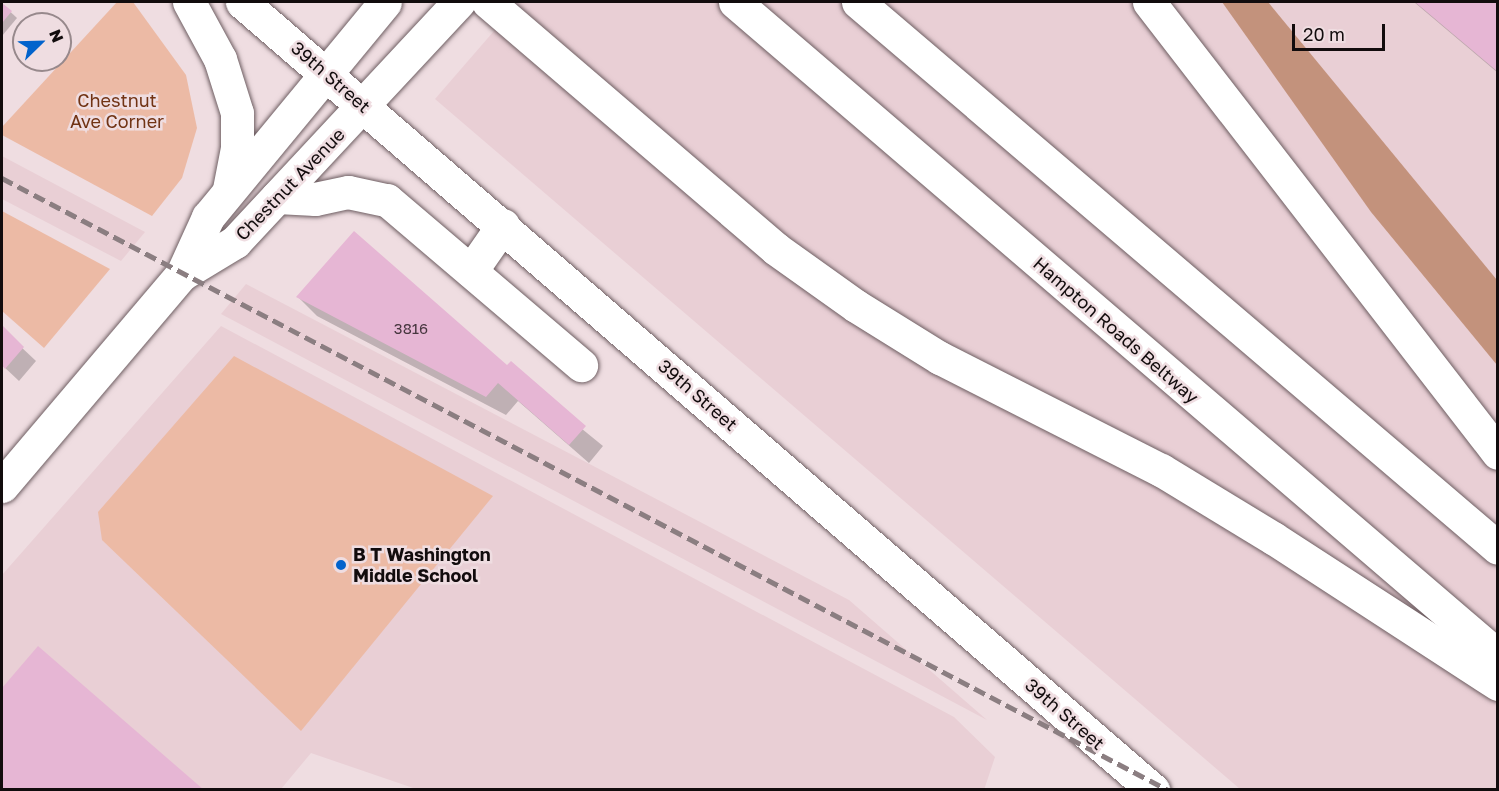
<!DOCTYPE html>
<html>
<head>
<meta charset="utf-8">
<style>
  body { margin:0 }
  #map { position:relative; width:1499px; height:791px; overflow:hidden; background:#efdde1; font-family:"Golos Text",sans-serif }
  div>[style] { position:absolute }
  .built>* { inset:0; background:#e9cfd5 }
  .green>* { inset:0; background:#ecbaa5 }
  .forest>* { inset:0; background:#c3927c }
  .shadow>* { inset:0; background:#0003 }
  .building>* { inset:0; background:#e6b6d4 }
  .roads { filter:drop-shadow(0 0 2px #6e5e62) drop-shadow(0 0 2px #6e5e62) }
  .minor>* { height:33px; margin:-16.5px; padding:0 16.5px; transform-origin:16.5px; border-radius:16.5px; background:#fff }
  .major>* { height:33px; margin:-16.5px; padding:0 16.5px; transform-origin:16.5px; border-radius:16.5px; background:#fff }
  .highway>* { height:33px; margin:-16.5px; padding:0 16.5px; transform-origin:16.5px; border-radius:16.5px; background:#fff }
  .rail>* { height:4.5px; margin-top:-2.25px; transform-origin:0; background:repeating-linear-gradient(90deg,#8b7e81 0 12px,transparent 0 18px) }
  .dots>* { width:16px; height:16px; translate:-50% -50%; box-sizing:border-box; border:3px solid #efdde1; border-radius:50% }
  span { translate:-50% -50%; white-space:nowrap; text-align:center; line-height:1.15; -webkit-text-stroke:5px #efdde1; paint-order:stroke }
  .number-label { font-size:15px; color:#47363f }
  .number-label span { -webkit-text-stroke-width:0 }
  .street-label { font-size:18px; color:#120c0d }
  .park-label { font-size:18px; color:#713314 }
  .poi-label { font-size:18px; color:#120c0d; font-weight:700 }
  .left { translate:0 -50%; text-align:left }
  .frame { position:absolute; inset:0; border:3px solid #120c0d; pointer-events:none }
  .north { position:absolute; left:12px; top:12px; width:60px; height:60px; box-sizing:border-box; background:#efdde1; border:2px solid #97898c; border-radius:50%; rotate:67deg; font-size:16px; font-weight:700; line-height:24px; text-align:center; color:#120c0d }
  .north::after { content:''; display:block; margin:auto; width:21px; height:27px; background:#0263cc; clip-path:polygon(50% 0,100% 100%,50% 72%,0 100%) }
  .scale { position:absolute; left:1292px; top:24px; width:93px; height:27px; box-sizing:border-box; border:3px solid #120c0d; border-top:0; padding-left:8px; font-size:18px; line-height:21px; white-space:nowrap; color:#120c0d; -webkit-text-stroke:4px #efdde1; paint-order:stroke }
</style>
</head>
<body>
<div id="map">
  <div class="built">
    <i style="clip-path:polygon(519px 2px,1497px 2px,1497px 789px,1240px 789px,435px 99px)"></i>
    <i style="clip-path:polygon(2px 156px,145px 232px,121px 261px,2px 199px)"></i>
    <i style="clip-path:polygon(246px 284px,849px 600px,987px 720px,221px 314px)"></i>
    <i style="clip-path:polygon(221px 326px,954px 717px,995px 757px,984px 790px,419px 790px,311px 753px,281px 789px,2px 790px,2px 575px)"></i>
  </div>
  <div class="green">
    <i style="clip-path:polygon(117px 2px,133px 2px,186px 75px,197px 128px,182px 178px,152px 216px,2px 135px,2px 127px)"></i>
    <i style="clip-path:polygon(2px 211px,110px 269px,44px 348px,2px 311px)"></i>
    <i style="clip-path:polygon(234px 356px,493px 496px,301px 731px,102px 540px,98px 512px)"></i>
  </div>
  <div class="forest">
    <i style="clip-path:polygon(1222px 2px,1268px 2px,1497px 280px,1497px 365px,1371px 212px)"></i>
  </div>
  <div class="shadow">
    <i style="clip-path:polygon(1414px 2px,1498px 2px,1498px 73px)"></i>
    <i style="clip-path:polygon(2px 4px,17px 18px,2px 36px)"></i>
    <i style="clip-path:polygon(298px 297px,507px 368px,603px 446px,589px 463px,518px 401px,506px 415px,317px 316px)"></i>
    <i style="clip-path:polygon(2px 329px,36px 361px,19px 381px,2px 365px)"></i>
    <i style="clip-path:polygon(38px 648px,202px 790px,2px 790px,2px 690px)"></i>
  </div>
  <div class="building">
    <i style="clip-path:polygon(1415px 2px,1498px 2px,1498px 72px)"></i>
    <i style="clip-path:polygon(2px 3px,12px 11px,2px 23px)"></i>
    <i style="clip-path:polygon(354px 231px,507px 365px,511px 361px,586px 426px,569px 445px,498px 383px,486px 397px,296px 297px)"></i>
    <i style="clip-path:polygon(2px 325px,24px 347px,5px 369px,2px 365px)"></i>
    <i style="clip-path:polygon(38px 646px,204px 790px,2px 790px,2px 688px)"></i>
  </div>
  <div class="roads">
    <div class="minor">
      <i style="left:277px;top:197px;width:38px;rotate:3deg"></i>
      <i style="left:315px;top:199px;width:34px;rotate:-12deg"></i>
      <i style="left:348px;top:192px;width:40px;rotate:12deg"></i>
      <i style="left:387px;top:200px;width:255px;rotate:40.4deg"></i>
      <i style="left:471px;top:271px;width:56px;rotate:-55.2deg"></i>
    </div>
    <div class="major">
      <i style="left:189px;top:2px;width:65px;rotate:61.5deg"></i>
      <i style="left:220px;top:59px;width:57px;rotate:72.5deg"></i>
      <i style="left:237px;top:113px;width:35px;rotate:90deg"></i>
      <i style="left:237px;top:148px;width:42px;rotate:101deg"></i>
      <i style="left:242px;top:2px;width:1205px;rotate:40.86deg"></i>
      <i style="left:182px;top:274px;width:62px;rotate:-31.1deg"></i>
      <i style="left:235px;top:242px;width:328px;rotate:-47deg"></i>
      <i style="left:2px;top:486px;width:278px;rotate:-49.7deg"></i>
      <i style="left:182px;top:274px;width:63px;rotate:-65.5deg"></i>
      <i style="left:208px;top:217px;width:278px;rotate:-50.5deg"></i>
    </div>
    <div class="highway">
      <i style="left:488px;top:2px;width:379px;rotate:40.6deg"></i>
      <i style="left:776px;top:249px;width:98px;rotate:35.5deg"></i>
      <i style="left:856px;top:306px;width:99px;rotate:31.8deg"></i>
      <i style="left:940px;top:358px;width:248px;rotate:26.9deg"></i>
      <i style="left:1161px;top:470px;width:131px;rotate:31.3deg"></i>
      <i style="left:1273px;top:538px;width:268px;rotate:33deg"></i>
      <i style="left:735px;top:2px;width:1005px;rotate:40.6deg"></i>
      <i style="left:858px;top:2px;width:841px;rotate:40.47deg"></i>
      <i style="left:1149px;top:2px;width:570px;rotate:52.27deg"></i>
    </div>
  </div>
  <div class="rail">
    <i style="left:2px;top:178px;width:1317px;rotate:27.69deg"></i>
  </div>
  <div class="dots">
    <i style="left:341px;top:565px;background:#0263cc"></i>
  </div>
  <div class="number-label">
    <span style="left:411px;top:329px">3816</span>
  </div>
  <div class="street-label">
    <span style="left:331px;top:77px;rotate:41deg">39th Street</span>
    <span style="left:290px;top:184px;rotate:-46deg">Chestnut Avenue</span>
    <span style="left:1116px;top:330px;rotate:41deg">Hampton Roads Beltway</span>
    <span style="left:698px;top:395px;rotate:41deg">39th Street</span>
    <span style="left:1065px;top:714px;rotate:41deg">39th Street</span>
  </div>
  <div class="park-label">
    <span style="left:117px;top:111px">Chestnut<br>Ave Corner</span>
  </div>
  <div class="poi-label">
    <span class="left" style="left:353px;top:565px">B T Washington<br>Middle School</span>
  </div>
  <div class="frame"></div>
  <div class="north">N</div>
  <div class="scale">20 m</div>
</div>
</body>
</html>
